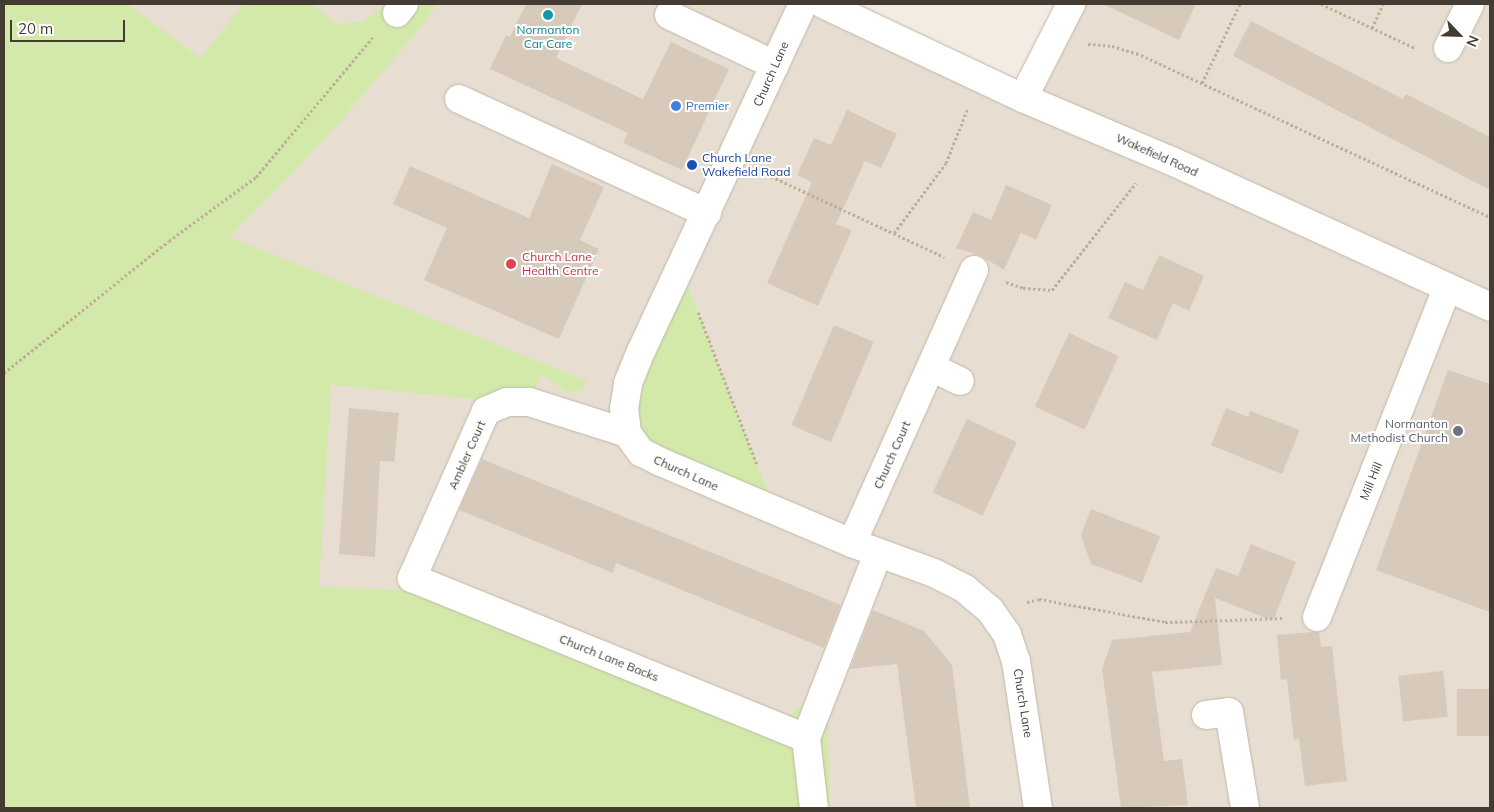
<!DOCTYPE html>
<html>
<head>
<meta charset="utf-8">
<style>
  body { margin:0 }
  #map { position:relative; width:1494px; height:812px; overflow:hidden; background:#f2ece3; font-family:Mulish,sans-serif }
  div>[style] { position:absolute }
  .residential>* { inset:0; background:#e7ded1 }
  .green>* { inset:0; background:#d2e9aa }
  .building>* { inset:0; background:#d7cabb; transform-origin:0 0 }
  .path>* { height:3px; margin-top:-1.5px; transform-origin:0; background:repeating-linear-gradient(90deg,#c0ae96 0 2.5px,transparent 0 5px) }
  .roads { filter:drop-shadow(0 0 1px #c1b6a9) drop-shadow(0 0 1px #c1b6a9) }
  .minor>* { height:28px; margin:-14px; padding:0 14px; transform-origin:14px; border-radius:14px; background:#fff }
  .dots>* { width:14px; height:14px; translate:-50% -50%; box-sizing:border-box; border:2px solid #fff; border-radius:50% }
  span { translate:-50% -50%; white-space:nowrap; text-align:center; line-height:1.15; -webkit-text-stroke:4px #fff; paint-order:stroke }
  .culture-label { font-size:12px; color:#0d838f }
  .street-label { font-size:12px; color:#443c33 }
  .shop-label { font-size:12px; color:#366cbe }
  .left { translate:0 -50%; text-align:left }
  .transit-label { font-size:12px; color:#164399 }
  .health-label { font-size:12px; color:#be3a42 }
  .worship-label { font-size:12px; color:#5b616d }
  .right { translate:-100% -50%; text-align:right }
  .frame { position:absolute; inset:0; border:5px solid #443c33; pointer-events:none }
  .north { position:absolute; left:1434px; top:10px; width:50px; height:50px; -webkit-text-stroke:4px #fff; paint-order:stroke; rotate:114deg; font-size:14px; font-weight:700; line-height:20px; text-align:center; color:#443c33 }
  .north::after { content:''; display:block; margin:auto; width:18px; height:22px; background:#443c33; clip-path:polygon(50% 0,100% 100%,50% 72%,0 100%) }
  .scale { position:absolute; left:10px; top:20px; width:115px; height:22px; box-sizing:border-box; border:2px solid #443c33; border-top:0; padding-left:6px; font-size:15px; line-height:18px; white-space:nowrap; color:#443c33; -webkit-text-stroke:4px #fff; paint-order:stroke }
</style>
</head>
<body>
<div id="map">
  <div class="residential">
    <i style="clip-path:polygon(4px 4px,823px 4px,1023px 98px,1071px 4px,1490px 4px,1490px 808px,4px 808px)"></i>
  </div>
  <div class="green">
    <i style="clip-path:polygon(4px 4px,128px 4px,200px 58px,244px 4px,312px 4px,337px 24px,363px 22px,387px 4px,437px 4px,422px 26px,326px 138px,229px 237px,587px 381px,582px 390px,567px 393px,542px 374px,529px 402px,486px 411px,473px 399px,331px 385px,319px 587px,402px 590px,412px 578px,778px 726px,805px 702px,827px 708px,830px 808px,4px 808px)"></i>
    <i style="clip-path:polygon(681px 270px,776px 512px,641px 452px,628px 384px)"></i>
  </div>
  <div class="building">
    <i style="clip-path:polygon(526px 4px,582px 4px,556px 58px,643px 99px,671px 42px,729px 69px,682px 170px,623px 143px,628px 133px,490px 69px,506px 35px,510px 37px)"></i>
    <i style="clip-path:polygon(1103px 4px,1196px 4px,1179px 40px)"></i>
    <i style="clip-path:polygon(1251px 21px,1403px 99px,1406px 94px,1490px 137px,1490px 190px,1233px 56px)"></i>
    <i style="clip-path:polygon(847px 110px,897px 134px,881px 168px,865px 161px,836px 224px,852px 230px,818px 306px,767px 283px,812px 182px,797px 175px,814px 138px,831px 145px)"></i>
    <i style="clip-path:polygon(552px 164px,604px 187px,580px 240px,599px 249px,559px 339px,424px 280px,447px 228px,393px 204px,410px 166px,529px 218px)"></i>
    <i style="clip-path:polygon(1006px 185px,1052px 205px,1036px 240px,1021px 233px,1004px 270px,981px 256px,956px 248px,973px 212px,991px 220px)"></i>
    <i style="clip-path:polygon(1159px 255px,1204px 276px,1189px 311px,1173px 303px,1157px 340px,1108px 318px,1125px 282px,1143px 290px)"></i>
    <i style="left:834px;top:325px;width:43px;height:109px;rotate:23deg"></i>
    <i style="left:1069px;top:333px;width:55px;height:81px;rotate:25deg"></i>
    <i style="clip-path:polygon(1448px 370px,1490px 384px,1490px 612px,1376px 570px)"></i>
    <i style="clip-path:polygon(349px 408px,399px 413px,394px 462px,380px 461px,375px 557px,339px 554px)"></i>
    <i style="clip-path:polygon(1226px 408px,1248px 417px,1250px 411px,1300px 430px,1282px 474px,1211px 445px)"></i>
    <i style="left:967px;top:419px;width:55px;height:81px;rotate:25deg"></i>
    <i style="clip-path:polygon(482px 459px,841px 605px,824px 648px,616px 563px,613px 573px,459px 510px)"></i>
    <i style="clip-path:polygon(1091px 509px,1160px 536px,1142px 583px,1091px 564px,1081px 535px)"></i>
    <i style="clip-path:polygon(1251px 544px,1296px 562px,1273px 621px,1215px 598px,1222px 665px,1152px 672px,1164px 761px,1182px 759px,1188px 805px,1121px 808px,1102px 669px,1112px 640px,1190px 632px,1216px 568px,1238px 576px)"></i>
    <i style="clip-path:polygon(873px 610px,924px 631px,952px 665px,970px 808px,916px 808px,897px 664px,850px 669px)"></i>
    <i style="clip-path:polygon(1312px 632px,1319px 632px,1321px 647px,1332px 646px,1347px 781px,1305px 786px,1299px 739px,1294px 740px,1287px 679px,1281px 680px,1277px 635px)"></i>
    <i style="left:1443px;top:671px;width:46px;height:45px;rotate:84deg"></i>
    <i style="left:1490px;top:689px;width:47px;height:33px;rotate:90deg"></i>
  </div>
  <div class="path">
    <i style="left:1321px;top:4px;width:104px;rotate:25.1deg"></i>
    <i style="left:1372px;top:28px;width:26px;rotate:-65deg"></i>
    <i style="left:1088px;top:44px;width:24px;rotate:5deg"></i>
    <i style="left:1112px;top:46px;width:30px;rotate:17deg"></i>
    <i style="left:1141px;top:55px;width:385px;rotate:24.9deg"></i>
    <i style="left:1202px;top:83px;width:88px;rotate:-64.3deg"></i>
    <i style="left:762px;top:172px;width:201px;rotate:25deg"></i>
    <i style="left:894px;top:233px;width:87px;rotate:-53.4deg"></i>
    <i style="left:946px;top:163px;width:59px;rotate:-68.2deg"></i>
    <i style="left:1006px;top:282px;width:18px;rotate:19deg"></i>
    <i style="left:1023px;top:288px;width:29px;rotate:4deg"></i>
    <i style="left:1052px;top:290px;width:136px;rotate:-51.9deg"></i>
    <i style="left:698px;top:312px;width:164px;rotate:68.9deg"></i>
    <i style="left:4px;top:373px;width:211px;rotate:-38.7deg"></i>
    <i style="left:169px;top:241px;width:108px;rotate:-36.3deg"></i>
    <i style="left:256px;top:177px;width:182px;rotate:-50.1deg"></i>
    <i style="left:1027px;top:602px;width:12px;rotate:-14deg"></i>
    <i style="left:1039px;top:599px;width:128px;rotate:10.3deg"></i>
    <i style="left:1165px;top:622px;width:118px;rotate:-1.9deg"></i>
  </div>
  <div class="roads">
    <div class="minor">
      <i style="left:803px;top:4px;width:383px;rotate:115deg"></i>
      <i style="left:641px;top:351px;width:35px;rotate:112deg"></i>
      <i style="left:628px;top:384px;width:24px;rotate:99deg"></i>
      <i style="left:624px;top:408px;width:25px;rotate:83deg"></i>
      <i style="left:627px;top:433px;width:24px;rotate:54deg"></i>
      <i style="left:641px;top:452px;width:22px;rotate:27deg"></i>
      <i style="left:661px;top:462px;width:207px;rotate:23deg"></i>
      <i style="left:852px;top:543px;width:87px;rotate:20.1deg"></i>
      <i style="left:934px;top:573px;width:35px;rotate:27deg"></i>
      <i style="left:965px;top:589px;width:33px;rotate:40deg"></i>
      <i style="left:990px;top:610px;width:29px;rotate:55deg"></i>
      <i style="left:1007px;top:634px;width:28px;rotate:72deg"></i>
      <i style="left:1016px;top:661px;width:149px;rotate:81.5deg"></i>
      <i style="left:823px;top:4px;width:221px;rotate:25.2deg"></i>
      <i style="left:1023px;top:98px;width:164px;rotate:23deg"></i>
      <i style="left:1174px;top:162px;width:348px;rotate:24.6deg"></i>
      <i style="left:397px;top:13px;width:11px;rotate:-52deg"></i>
      <i style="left:669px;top:15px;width:117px;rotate:25.3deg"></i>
      <i style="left:1448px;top:48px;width:49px;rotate:-63.4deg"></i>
      <i style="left:1023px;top:98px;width:106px;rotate:-62.9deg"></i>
      <i style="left:459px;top:99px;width:273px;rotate:24.7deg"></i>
      <i style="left:931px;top:367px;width:32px;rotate:26deg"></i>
      <i style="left:627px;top:433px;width:103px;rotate:-162.4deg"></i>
      <i style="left:529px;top:402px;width:22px;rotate:180deg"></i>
      <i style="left:507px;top:402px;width:23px;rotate:157deg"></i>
      <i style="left:486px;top:411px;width:183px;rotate:113.9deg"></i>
      <i style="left:412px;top:578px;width:425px;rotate:22.1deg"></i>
      <i style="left:806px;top:738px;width:70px;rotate:83.5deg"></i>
      <i style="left:852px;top:543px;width:299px;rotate:-65.9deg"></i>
      <i style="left:1317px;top:617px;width:354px;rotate:-68.4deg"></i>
      <i style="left:1206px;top:715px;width:23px;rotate:-7deg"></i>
      <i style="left:1229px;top:712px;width:97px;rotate:80.5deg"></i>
      <i style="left:806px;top:738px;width:199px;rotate:-68.7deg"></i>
    </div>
  </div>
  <div class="dots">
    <i style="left:548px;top:15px;background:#0f9aa8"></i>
    <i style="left:676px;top:106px;background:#3f7fe0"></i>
    <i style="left:692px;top:165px;background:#1a4fb4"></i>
    <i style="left:511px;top:264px;background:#e0444e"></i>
    <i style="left:1458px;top:431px;background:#6b7280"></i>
  </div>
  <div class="culture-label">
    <span style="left:548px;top:37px">Normanton<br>Car Care</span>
  </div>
  <div class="street-label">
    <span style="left:771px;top:74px;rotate:-66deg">Church Lane</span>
    <span style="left:1157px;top:155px;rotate:24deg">Wakefield Road</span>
    <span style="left:467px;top:455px;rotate:-66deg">Ambler Court</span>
    <span style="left:892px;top:455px;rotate:-66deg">Church Court</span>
    <span style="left:686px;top:473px;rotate:24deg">Church Lane</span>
    <span style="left:1371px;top:481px;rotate:-68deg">Mill Hill</span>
    <span style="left:609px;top:658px;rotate:22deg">Church Lane Backs</span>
    <span style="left:1023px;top:703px;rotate:81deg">Church Lane</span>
  </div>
  <div class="shop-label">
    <span class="left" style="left:686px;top:106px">Premier</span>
  </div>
  <div class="transit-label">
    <span class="left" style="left:702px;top:165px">Church Lane<br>Wakefield Road</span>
  </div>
  <div class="health-label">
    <span class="left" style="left:522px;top:264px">Church Lane<br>Health Centre</span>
  </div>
  <div class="worship-label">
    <span class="right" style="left:1448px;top:431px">Normanton<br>Methodist Church</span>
  </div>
  <div class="frame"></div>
  <div class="north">N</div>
  <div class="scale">20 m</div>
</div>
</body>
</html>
